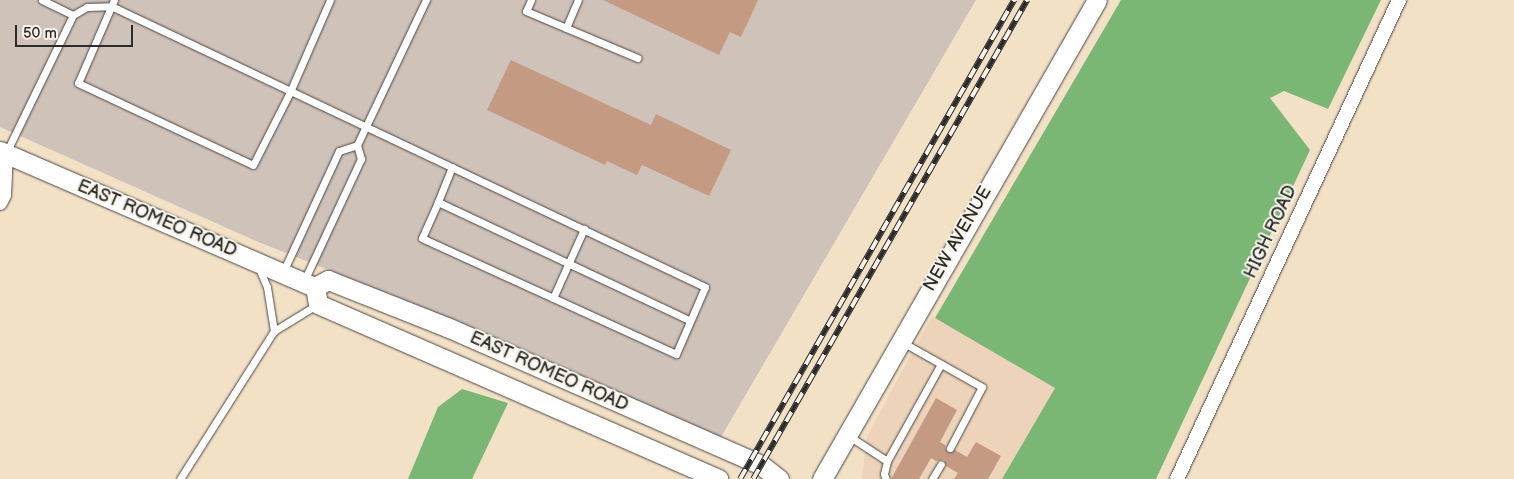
<!DOCTYPE html>
<html>
<head>
<meta charset="utf-8">
<style>
  body { margin:0 }
  #map { position:relative; width:1514px; height:479px; overflow:hidden; background:#f3e1c6; font-family:"Balsamiq Sans",sans-serif }
  div>[style] { position:absolute }
  .built>* { inset:0; background:#ecd3b9 }
  .industrial>* { inset:0; background:#cec2b9 }
  .forest>* { inset:0; background:#7ab674 }
  .building>* { inset:0; background:#c49b82 }
  .roads { filter:drop-shadow(0 0 1px #494642) drop-shadow(0 0 1px #494642) }
  .lane>* { height:7px; margin:-3.5px; padding:0 3.5px; transform-origin:3.5px; border-radius:3.5px; background:#fff }
  .street>* { height:14px; margin:-7px; padding:0 7px; transform-origin:7px; border-radius:7px; background:#fff }
  .secondary>* { height:19px; margin:-9.5px; padding:0 9.5px; transform-origin:9.5px; border-radius:9.5px; background:#fff }
  .rail>* { height:5.5px; margin-top:-2.75px; transform-origin:0; background:repeating-linear-gradient(90deg,#f7f3e8 0 11px,#2b2b2b 0 22px); box-sizing:border-box; border-block:1px solid #2b2b2b }
  span { translate:-50% -50%; white-space:nowrap; text-align:center; line-height:1.15; -webkit-text-stroke:4px #f7f3e8; paint-order:stroke }
  .street-label { font-size:18px; color:#2b2b2b }
  .scale { position:absolute; left:15px; top:25px; width:118px; height:22px; box-sizing:border-box; border:2px solid #2b2b2b; border-top:0; padding-left:6px; font-size:15px; line-height:18px; white-space:nowrap; color:#2b2b2b; -webkit-text-stroke:4px #f7f3e8; paint-order:stroke }
</style>
</head>
<body>
<div id="map">
  <div class="built">
    <i style="clip-path:polygon(932px 316px,1055px 388px,1002px 479px,862px 479px,867px 436px)"></i>
  </div>
  <div class="industrial">
    <i style="clip-path:polygon(0 0,976px 0,721px 437px,482px 331px,256px 241px,0 127px)"></i>
  </div>
  <div class="forest">
    <i style="clip-path:polygon(1121px 0,1381px 0,1328px 109px,1284px 91px,1270px 98px,1310px 150px,1156px 479px,1002px 479px,1055px 388px,935px 318px)"></i>
    <i style="clip-path:polygon(462px 389px,508px 403px,472px 479px,408px 479px,438px 407px)"></i>
  </div>
  <div class="building">
    <i style="clip-path:polygon(603px 0,758px 0,741px 37px,730px 32px,719px 55px)"></i>
    <i style="clip-path:polygon(511px 60px,651px 125px,656px 114px,731px 150px,709px 196px,642px 165px,637px 175px,607px 161px,605px 165px,487px 110px)"></i>
    <i style="clip-path:polygon(936px 398px,957px 410px,940px 442px,945px 445px,947px 452px,955px 450px,967px 457px,976px 442px,1001px 456px,988px 479px,954px 479px,958px 473px,946px 466px,944px 460px,936px 461px,931px 458px,919px 479px,891px 479px)"></i>
  </div>
  <div class="roads">
    <div class="lane">
      <i style="left:42px;top:0;width:34px;rotate:26deg"></i>
      <i style="left:114px;top:0;width:90px;rotate:113.4deg"></i>
      <i style="left:78px;top:83px;width:193px;rotate:25.1deg"></i>
      <i style="left:253px;top:165px;width:82px;rotate:-63.1deg"></i>
      <i style="left:290px;top:92px;width:100px;rotate:-66.5deg"></i>
      <i style="left:531px;top:0;width:12px;rotate:114deg"></i>
      <i style="left:526px;top:11px;width:121px;rotate:22.9deg"></i>
      <i style="left:566px;top:28px;width:30px;rotate:-67deg"></i>
      <i style="left:6px;top:153px;width:153px;rotate:-64.1deg"></i>
      <i style="left:73px;top:15px;width:16px;rotate:-30deg"></i>
      <i style="left:87px;top:7px;width:24px;rotate:-2deg"></i>
      <i style="left:111px;top:6px;width:657px;rotate:25.32deg"></i>
      <i style="left:705px;top:287px;width:73px;rotate:113.4deg"></i>
      <i style="left:676px;top:354px;width:279px;rotate:-155.5deg"></i>
      <i style="left:422px;top:238px;width:39px;rotate:-66deg"></i>
      <i style="left:452px;top:167px;width:38px;rotate:112deg"></i>
      <i style="left:438px;top:202px;width:277px;rotate:25.2deg"></i>
      <i style="left:258px;top:266px;width:23px;rotate:67deg"></i>
      <i style="left:267px;top:287px;width:45px;rotate:81deg"></i>
      <i style="left:283px;top:272px;width:133px;rotate:-65.2deg"></i>
      <i style="left:339px;top:151px;width:19px;rotate:-18deg"></i>
      <i style="left:304px;top:281px;width:135px;rotate:-65deg"></i>
      <i style="left:361px;top:159px;width:15px;rotate:-106deg"></i>
      <i style="left:357px;top:145px;width:161px;rotate:-64.6deg"></i>
      <i style="left:553px;top:298px;width:76px;rotate:-65.8deg"></i>
      <i style="left:902px;top:342px;width:92px;rotate:29.4deg"></i>
      <i style="left:982px;top:387px;width:69px;rotate:117.7deg"></i>
      <i style="left:849px;top:436px;width:45px;rotate:33.3deg"></i>
      <i style="left:887px;top:461px;width:13px;rotate:103deg"></i>
      <i style="left:884px;top:474px;width:5px;rotate:68deg"></i>
      <i style="left:887px;top:461px;width:111px;rotate:-60.9deg"></i>
      <i style="left:180px;top:479px;width:175px;rotate:-57.6deg"></i>
      <i style="left:274px;top:331px;width:52px;rotate:-31.5deg"></i>
      <i style="left:932px;top:479px;width:17px;rotate:-59deg"></i>
    </div>
    <div class="street">
      <i style="left:0;top:203px;width:9px;rotate:-63deg"></i>
      <i style="left:4px;top:195px;width:42px;rotate:-87.3deg"></i>
      <i style="left:1177px;top:479px;width:528px;rotate:-65.13deg"></i>
    </div>
    <div class="secondary">
      <i style="left:0;top:151px;width:343px;rotate:23.4deg"></i>
      <i style="left:315px;top:287px;width:15px;rotate:-28deg"></i>
      <i style="left:328px;top:280px;width:128px;rotate:21.6deg"></i>
      <i style="left:447px;top:327px;width:343px;rotate:23.7deg"></i>
      <i style="left:761px;top:465px;width:23px;rotate:38deg"></i>
      <i style="left:315px;top:287px;width:17px;rotate:80deg"></i>
      <i style="left:318px;top:304px;width:437px;rotate:23.6deg"></i>
      <i style="left:822px;top:479px;width:552px;rotate:-60.14deg"></i>
    </div>
  </div>
  <div class="rail">
    <i style="left:740px;top:479px;width:552px;rotate:-60.23deg"></i>
    <i style="left:753px;top:479px;width:552px;rotate:-60.23deg"></i>
  </div>
  <div class="street-label">
    <span style="left:157px;top:219px;rotate:23deg">EAST ROMEO ROAD</span>
    <span style="left:1271px;top:232px;rotate:-65deg">HIGH ROAD</span>
    <span style="left:958px;top:239px;rotate:-60deg">NEW AVENUE</span>
    <span style="left:549px;top:372px;rotate:24deg">EAST ROMEO ROAD</span>
  </div>
  <div class="scale">50 m</div>
</div>
</body>
</html>
